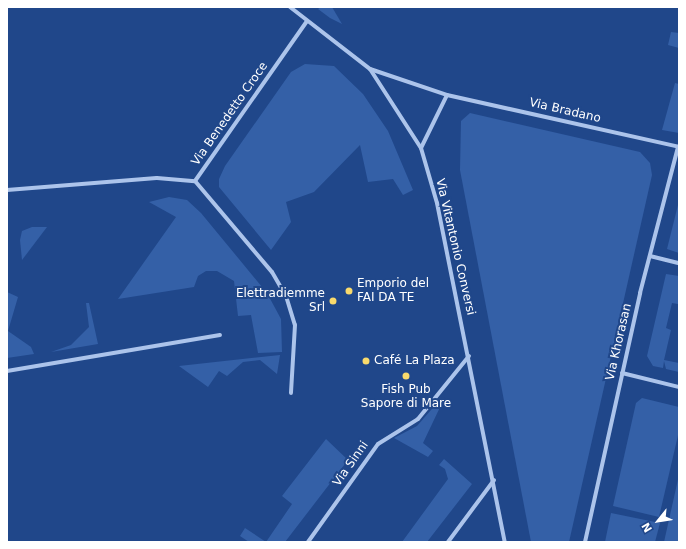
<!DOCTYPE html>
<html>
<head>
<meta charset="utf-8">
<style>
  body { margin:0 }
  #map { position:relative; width:686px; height:549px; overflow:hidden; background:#20478a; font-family:"DejaVu Sans",sans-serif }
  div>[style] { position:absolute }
  .green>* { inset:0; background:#3460a7 }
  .minor>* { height:4px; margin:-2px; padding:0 2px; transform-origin:2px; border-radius:2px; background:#acc4eb }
  .dots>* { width:11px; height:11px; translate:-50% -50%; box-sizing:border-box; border:2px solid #20478a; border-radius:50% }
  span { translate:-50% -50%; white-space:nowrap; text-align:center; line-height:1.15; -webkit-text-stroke:4px #20478a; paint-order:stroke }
  .street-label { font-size:12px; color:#fff }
  .poi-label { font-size:12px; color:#fff }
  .left { translate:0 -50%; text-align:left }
  .right { translate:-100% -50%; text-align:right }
  .frame { position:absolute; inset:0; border:8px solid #fff; pointer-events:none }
  .north { position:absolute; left:638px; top:501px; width:40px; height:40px; -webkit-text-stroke:3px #20478a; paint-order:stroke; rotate:240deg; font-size:11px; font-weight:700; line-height:16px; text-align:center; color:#fff }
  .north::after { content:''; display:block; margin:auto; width:14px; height:18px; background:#fff; clip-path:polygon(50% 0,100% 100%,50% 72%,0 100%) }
</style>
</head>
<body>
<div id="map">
  <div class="green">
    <i style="clip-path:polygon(321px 7px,332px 7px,342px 24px,330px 18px,318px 9px)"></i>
    <i style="clip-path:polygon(671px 32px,679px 33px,679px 48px,668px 45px)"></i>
    <i style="clip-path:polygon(305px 64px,334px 66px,363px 94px,388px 131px,413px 190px,403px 195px,393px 179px,368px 182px,360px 145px,314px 192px,286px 202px,291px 222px,271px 250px,219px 187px,219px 179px,225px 166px,291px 72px)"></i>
    <i style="clip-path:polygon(675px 83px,679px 84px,679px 133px,662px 130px)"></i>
    <i style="clip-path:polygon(470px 113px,640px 152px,650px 163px,652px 175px,569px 542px,531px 542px,460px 170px,461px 121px)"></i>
    <i style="clip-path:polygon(169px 197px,187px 200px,201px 213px,267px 293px,281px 319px,282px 352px,258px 353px,251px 315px,238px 316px,234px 281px,217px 271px,206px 271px,198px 276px,194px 287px,118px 299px,176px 217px,149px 202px)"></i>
    <i style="clip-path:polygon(679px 201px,679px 253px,667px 249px)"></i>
    <i style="clip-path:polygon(32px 227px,47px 227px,22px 260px,20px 240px,22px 231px)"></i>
    <i style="clip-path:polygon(666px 274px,679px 276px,679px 300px,678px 304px,672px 303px,666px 328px,671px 330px,664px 360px,679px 363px,679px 372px,666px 369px,664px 361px,663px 368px,653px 366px,647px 356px)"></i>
    <i style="clip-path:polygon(7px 292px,18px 297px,8px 331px,31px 347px,34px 354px,7px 358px)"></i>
    <i style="clip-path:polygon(86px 303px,89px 303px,98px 344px,51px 352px,71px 345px,89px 327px)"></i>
    <i style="clip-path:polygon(280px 355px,277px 374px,260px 360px,243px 362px,227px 376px,219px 371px,208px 387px,179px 366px)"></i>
    <i style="clip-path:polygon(642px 398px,679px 407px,679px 431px,659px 517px,613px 506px,636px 403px)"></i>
    <i style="clip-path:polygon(438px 402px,442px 403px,423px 443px,433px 451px,428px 457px,394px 438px,417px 426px)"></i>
    <i style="clip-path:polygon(326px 439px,348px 460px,285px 542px,249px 542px,240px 536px,245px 528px,266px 542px,292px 504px,282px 496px)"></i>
    <i style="clip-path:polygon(444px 459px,472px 484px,427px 542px,402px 542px,448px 479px,445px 469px,439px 465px)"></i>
    <i style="clip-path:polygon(679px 475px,679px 542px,664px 542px)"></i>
    <i style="clip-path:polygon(611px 513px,660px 523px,655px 542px,605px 542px)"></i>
  </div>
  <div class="minor">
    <i style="left:290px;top:7px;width:101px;rotate:37.8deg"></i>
    <i style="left:370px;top:69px;width:94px;rotate:57.2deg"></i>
    <i style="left:421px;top:148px;width:57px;rotate:73.8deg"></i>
    <i style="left:437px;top:203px;width:346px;rotate:78.7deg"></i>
    <i style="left:370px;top:69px;width:81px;rotate:18.7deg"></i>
    <i style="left:447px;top:95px;width:238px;rotate:12.6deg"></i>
    <i style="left:421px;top:148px;width:59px;rotate:-63.9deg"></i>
    <i style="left:195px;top:181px;width:119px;rotate:49.8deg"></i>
    <i style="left:272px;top:272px;width:28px;rotate:60deg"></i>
    <i style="left:286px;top:296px;width:30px;rotate:73deg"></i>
    <i style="left:295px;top:325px;width:68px;rotate:93.4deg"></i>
    <i style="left:7px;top:190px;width:150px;rotate:-4.6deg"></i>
    <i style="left:157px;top:178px;width:38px;rotate:5deg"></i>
    <i style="left:195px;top:181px;width:195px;rotate:-55deg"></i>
    <i style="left:650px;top:256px;width:30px;rotate:14deg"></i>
    <i style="left:7px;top:371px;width:216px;rotate:-9.6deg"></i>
    <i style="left:622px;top:373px;width:59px;rotate:13.8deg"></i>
    <i style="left:308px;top:542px;width:120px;rotate:-54.5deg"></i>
    <i style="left:378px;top:444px;width:47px;rotate:-32deg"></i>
    <i style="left:418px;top:419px;width:81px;rotate:-51deg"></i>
    <i style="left:448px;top:542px;width:77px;rotate:-53.4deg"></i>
    <i style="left:585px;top:542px;width:255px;rotate:-77.5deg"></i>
    <i style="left:640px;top:293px;width:151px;rotate:-75.4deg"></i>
  </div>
  <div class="dots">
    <i style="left:349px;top:291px;background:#f9da6c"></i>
    <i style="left:333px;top:301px;background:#f9da6c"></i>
    <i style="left:366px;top:361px;background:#f9da6c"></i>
    <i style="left:406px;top:376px;background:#f9da6c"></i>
  </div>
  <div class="street-label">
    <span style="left:565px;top:111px;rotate:13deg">Via Bradano</span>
    <span style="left:230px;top:114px;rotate:-55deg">Via Benedetto Croce</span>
    <span style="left:455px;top:247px;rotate:77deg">Via Vitantonio Conversi</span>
    <span style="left:619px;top:342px;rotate:-77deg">Via Khorasan</span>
    <span style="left:351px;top:464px;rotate:-55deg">Via Sinni</span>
  </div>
  <div class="poi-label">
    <span class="left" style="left:357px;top:291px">Emporio del<br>FAI DA TE</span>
    <span class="right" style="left:325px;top:301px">Elettradiemme<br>Srl</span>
    <span class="left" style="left:374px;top:361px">Café La Plaza</span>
    <span style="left:406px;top:397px">Fish Pub<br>Sapore di Mare</span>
  </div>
  <div class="frame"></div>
  <div class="north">N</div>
</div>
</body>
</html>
